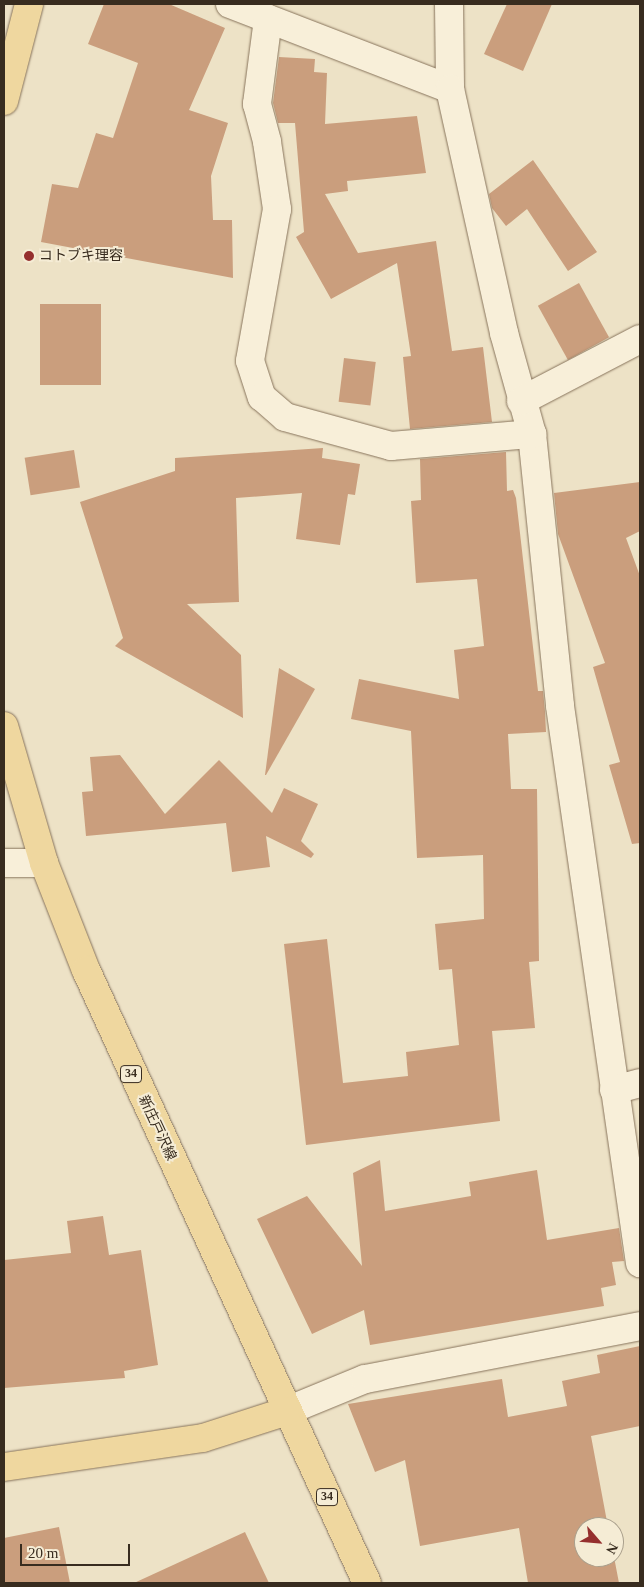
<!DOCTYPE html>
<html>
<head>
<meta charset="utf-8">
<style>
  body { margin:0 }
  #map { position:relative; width:644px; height:1587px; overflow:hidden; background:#ede2c6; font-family:"Times New Roman","Noto Sans JP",serif }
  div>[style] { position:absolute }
  .building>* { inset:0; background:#ca9e7d; transform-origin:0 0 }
  .roads { filter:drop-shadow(0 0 1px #88745c) drop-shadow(0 0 1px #88745c) }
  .minor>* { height:28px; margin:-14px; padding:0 14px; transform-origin:14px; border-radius:14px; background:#f8efd9 }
  .major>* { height:28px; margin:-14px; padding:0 14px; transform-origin:14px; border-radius:14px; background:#efd79f }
  .dots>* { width:14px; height:14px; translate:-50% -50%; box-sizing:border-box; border:2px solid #f5ecd5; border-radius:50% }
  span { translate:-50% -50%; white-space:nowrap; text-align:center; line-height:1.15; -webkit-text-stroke:4px #f5ecd5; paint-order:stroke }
  .shield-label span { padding:1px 4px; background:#f5ecd5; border:1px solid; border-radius:4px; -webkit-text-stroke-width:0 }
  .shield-label { font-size:12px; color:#382c1f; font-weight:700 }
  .poi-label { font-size:14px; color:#382c1f }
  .left { translate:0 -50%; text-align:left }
  .street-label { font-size:14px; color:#382c1f }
  .frame { position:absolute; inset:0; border:5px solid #382c1f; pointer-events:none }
  .north { position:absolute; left:574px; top:1517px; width:50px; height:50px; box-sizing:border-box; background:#f5ecd5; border:1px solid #a99f8c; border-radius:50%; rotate:117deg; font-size:14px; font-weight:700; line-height:20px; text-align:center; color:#382c1f }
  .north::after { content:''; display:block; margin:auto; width:18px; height:22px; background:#952f2e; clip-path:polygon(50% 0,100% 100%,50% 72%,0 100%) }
  .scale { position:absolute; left:20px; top:1544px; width:110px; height:22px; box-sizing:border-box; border:2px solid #382c1f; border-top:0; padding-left:6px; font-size:15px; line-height:18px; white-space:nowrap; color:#382c1f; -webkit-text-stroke:4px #f5ecd5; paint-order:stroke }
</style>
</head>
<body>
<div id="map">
  <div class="building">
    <i style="clip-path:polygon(104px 4px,169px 4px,225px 28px,189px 110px,228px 123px,211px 176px,213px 220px,232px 220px,233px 278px,41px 242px,52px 184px,78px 188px,96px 133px,113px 138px,138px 63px,88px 44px)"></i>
    <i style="clip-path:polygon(507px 4px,552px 4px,523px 71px,484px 54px)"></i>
    <i style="clip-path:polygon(279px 57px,315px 59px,314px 72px,327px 73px,325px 124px,417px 116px,426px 173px,347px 181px,348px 191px,325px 194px,358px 253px,436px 241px,452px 351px,483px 347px,492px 422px,410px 429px,403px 357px,411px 356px,397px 263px,331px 299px,296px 237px,304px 232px,295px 123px,278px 123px,273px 103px)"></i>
    <i style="clip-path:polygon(533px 160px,597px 252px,568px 271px,527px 209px,506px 226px,492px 208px,489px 194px)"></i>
    <i style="left:579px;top:283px;width:62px;height:47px;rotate:61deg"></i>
    <i style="left:101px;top:304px;width:81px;height:61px;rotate:90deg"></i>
    <i style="left:344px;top:358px;width:32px;height:44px;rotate:7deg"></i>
    <i style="clip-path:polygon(323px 448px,322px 458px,360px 464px,355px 495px,348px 494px,340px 545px,296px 539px,302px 493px,236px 498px,239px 602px,187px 604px,241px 655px,243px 718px,115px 646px,123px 638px,80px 502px,175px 471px,175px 458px)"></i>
    <i style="left:74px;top:450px;width:38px;height:50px;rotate:81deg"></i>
    <i style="clip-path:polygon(506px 452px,507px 491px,513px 490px,516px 498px,538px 691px,543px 691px,545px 712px,546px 732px,508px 734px,511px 789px,537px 789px,539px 961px,529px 962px,535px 1028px,492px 1031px,500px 1121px,306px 1145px,284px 944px,327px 939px,343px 1083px,408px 1076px,406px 1052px,459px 1045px,452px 969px,439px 970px,435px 924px,484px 919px,483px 855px,417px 858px,411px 731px,351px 719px,359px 679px,459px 699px,454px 650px,484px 646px,477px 579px,416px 583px,411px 501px,421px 500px,420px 459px)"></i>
    <i style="clip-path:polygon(640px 482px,640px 531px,626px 538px,640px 576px,640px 843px,632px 844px,609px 765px,620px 762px,593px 667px,605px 663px,558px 534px,554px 493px)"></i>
    <i style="clip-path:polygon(279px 668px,315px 689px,266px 775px,265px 775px)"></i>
    <i style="clip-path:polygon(120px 755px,165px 814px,219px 760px,272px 813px,284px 788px,318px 804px,301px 841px,314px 854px,311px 858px,266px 836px,270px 867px,232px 872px,226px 823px,86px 836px,82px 792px,93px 791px,90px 757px)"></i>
    <i style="clip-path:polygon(380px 1160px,385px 1211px,471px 1196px,469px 1182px,537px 1170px,547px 1240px,619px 1228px,624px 1261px,612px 1262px,616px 1285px,601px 1288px,604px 1306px,370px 1345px,364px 1310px,312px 1334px,257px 1219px,307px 1196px,362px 1266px,353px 1173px)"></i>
    <i style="clip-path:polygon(103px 1216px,109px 1255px,141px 1250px,158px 1365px,124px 1371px,125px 1378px,4px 1388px,4px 1260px,71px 1253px,67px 1221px)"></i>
    <i style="clip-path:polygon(640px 1346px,640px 1426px,591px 1436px,608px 1527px,584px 1527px,584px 1557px,614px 1557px,619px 1583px,528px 1583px,519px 1528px,420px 1546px,405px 1460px,375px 1472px,348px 1404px,502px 1379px,508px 1417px,567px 1406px,562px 1381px,600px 1373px,597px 1355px)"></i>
    <i style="clip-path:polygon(59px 1527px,70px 1583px,4px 1583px,4px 1538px)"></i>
    <i style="clip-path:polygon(245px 1532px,269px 1583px,134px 1583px)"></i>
  </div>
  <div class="roads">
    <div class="minor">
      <i style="left:230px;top:4px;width:236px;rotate:21.1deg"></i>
      <i style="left:449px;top:4px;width:85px;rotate:89.3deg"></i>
      <i style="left:450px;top:89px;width:250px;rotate:77.5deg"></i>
      <i style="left:504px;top:333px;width:105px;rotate:74.5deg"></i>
      <i style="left:532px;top:434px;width:273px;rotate:84.1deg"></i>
      <i style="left:560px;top:706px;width:563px;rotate:81.83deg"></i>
      <i style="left:268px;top:19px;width:86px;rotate:97.4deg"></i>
      <i style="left:257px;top:104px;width:39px;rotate:75deg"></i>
      <i style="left:267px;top:142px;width:68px;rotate:81.5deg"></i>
      <i style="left:277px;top:209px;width:154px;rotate:100.1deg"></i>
      <i style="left:250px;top:361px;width:38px;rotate:72deg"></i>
      <i style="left:262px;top:397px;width:30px;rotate:41deg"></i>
      <i style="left:285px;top:417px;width:110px;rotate:15.3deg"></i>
      <i style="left:391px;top:446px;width:142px;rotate:-4.9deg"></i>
      <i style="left:521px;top:401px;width:134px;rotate:-27.5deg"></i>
      <i style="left:4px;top:863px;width:40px"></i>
      <i style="left:614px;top:1090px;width:27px;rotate:-15deg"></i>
      <i style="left:287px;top:1411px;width:84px;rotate:-22.3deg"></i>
      <i style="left:365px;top:1379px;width:280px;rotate:-10.9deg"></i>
    </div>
    <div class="major">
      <i style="left:4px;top:101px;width:100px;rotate:-75.5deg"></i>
      <i style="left:4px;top:726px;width:143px;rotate:73.7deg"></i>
      <i style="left:44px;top:863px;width:115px;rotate:68.6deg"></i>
      <i style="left:86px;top:970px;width:674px;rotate:65.37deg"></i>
      <i style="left:4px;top:1467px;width:201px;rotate:-8.3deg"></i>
      <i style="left:203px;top:1438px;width:88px;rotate:-17.8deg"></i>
    </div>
  </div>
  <div class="dots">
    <i style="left:29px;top:256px;background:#952f2e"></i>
  </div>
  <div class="shield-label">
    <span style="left:131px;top:1074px">34</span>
    <span style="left:327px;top:1497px">34</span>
  </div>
  <div class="poi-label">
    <span class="left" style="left:39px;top:256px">コトブキ理容</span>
  </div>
  <div class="street-label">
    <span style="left:157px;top:1128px;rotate:65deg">新庄戸沢線</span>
  </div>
  <div class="frame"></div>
  <div class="north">N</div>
  <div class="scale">20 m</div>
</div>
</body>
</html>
